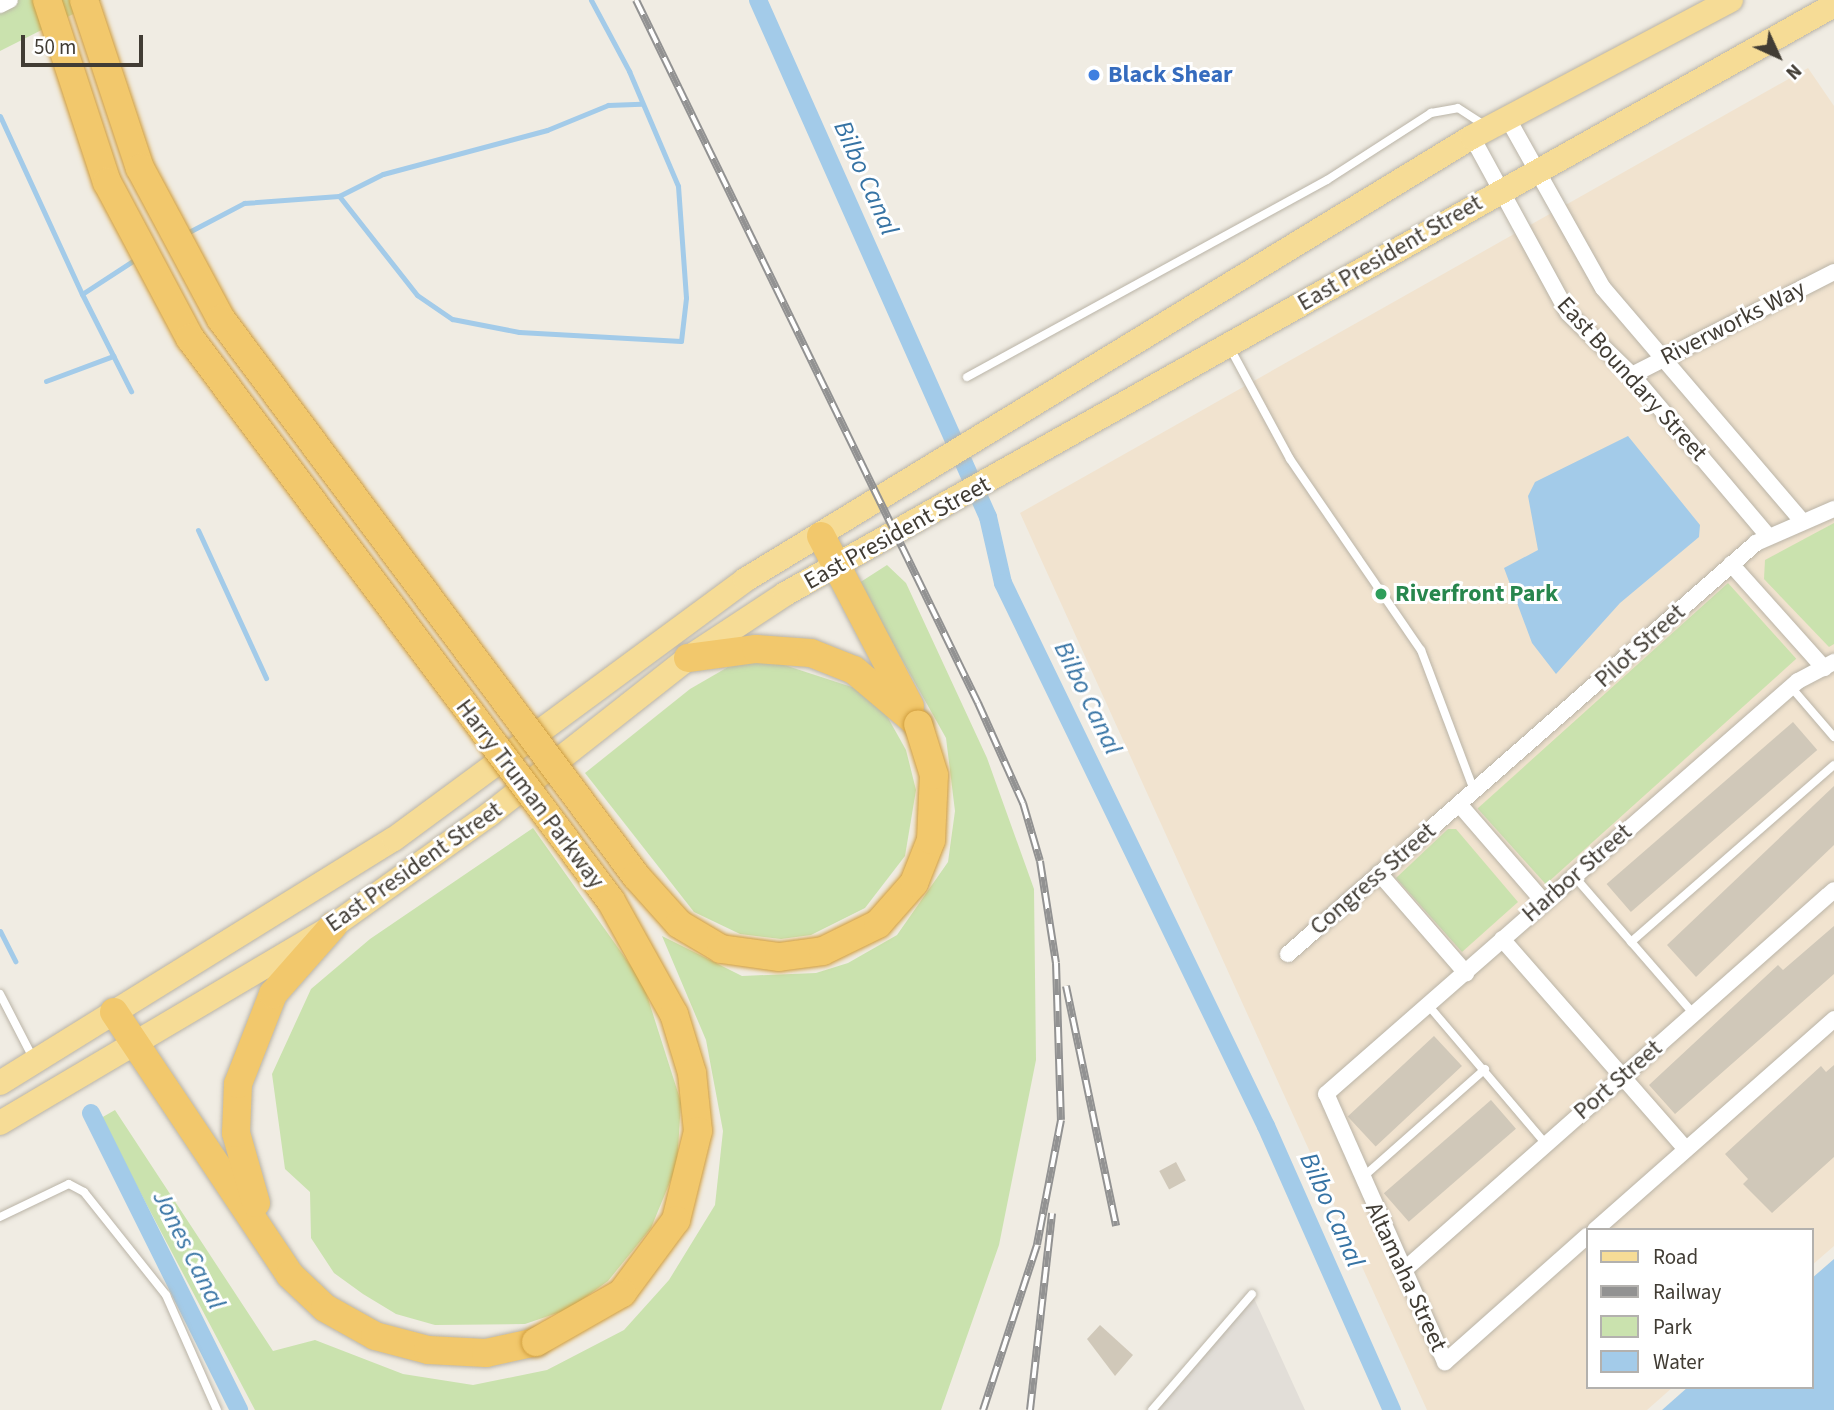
<!DOCTYPE html>
<html>
<head>
<meta charset="utf-8">
<style>
  body { margin:0 }
  #map { position:relative; width:1834px; height:1410px; overflow:hidden; background:#f0ece3; font-family:"Source Sans 3",sans-serif }
  div>[style] { position:absolute }
  .commercial>* { inset:0; background:#f1e3cf }
  .industrial>* { inset:0; background:#e2ded8 }
  .green>* { inset:0; background:#cae2ae; transform-origin:0 0 }
  .water>* { inset:0; background:#a3cbe9 }
  .stream>* { height:5px; margin:-2.5px; padding:0 2.5px; transform-origin:2.5px; border-radius:2.5px; background:#a3cbe9 }
  .canal>* { height:18px; margin:-9px; padding:0 9px; transform-origin:9px; border-radius:9px; background:#a3cbe9 }
  .building>* { inset:0; background:#d0c8b9; transform-origin:0 0 }
  .roads { filter:drop-shadow(0 0 2px #bab4a7) drop-shadow(0 0 2px #bab4a7) }
  .lane>* { height:8px; margin:-4px; padding:0 4px; transform-origin:4px; border-radius:4px; background:#fff }
  .street>* { height:16px; margin:-8px; padding:0 8px; transform-origin:8px; border-radius:8px; background:#fff }
  .primary>* { height:24px; margin:-12px; padding:0 12px; transform-origin:12px; border-radius:12px; background:#f6dc96 }
  .highway>* { height:28px; margin:-14px; padding:0 14px; transform-origin:14px; border-radius:14px; background:#f2c86c }
  .rail>* { height:8px; margin-top:-4px; transform-origin:0; background:repeating-linear-gradient(90deg,#fff 0 16px,#929292 0 32px); box-sizing:border-box; border-block:2px solid #929292 }
  .bridges { filter:drop-shadow(0 0 2px #d09d3d) drop-shadow(0 0 2px #d09d3d) }
  .highway-bridge>* { height:28px; margin:-14px; padding:0 14px; transform-origin:14px; border-radius:14px; background:#f2c86c }
  .dots>* { width:19px; height:19px; translate:-50% -50%; box-sizing:border-box; border:4px solid #fff; border-radius:50% }
  span { translate:-50% -50%; white-space:nowrap; text-align:center; line-height:1.15; -webkit-text-stroke:6px #fff; paint-order:stroke }
  .shop-label { font-size:24px; color:#366cbe; font-weight:700 }
  .left { translate:0 -50%; text-align:left }
  .street-label { font-size:24px; color:#413c34 }
  .leisure-label { font-size:24px; color:#27864d; font-weight:700 }
  .water-label { font-size:26px; color:#3673a4; font-style:italic }
  .legend { position:absolute; left:1586px; top:1228px; width:228px; height:161px; box-sizing:border-box; background:#fff; border:2px solid #b3b1ae; margin:0; padding:9px 12px; list-style:none; font-size:21px; color:#413c34 }
  .legend li { display:flex; align-items:center; gap:14px; height:35px }
  .legend b { width:35px; border:2px solid #b3b1ae }
  .north { position:absolute; left:1743px; top:21px; width:70px; height:70px; -webkit-text-stroke:5px #fff; paint-order:stroke; rotate:135deg; font-size:19px; font-weight:700; line-height:28px; text-align:center; color:#413c34 }
  .north::after { content:''; display:block; margin:auto; width:24px; height:32px; background:#413c34; clip-path:polygon(50% 0,100% 100%,50% 72%,0 100%) }
  .scale { position:absolute; left:21px; top:35px; width:122px; height:32px; box-sizing:border-box; border:4px solid #413c34; border-top:0; padding-left:9px; font-size:21px; line-height:24px; white-space:nowrap; color:#413c34; -webkit-text-stroke:5px #fff; paint-order:stroke }
</style>
</head>
<body>
<div id="map">
  <div class="commercial">
    <i style="clip-path:polygon(1808px 68px,1834px 106px,1834px 1246px,1811px 1266px,1811px 1230px,1587px 1230px,1587px 1387px,1673px 1387px,1647px 1410px,1427px 1410px,1020px 513px)"></i>
  </div>
  <div class="industrial">
    <i style="clip-path:polygon(1252px 1294px,1305px 1410px,1152px 1410px)"></i>
  </div>
  <div class="green">
    <i style="clip-path:polygon(0 0,101px 0,0 51px)"></i>
    <i style="clip-path:polygon(1834px 523px,1834px 644px,1829px 647px,1764px 579px,1765px 560px)"></i>
    <i style="clip-path:polygon(887px 565px,906px 583px,987px 758px,1034px 889px,1036px 1060px,999px 1245px,941px 1410px,255px 1410px,101px 1118px,115px 1110px,273px 1351px,315px 1340px,403px 1374px,473px 1385px,547px 1370px,624px 1330px,669px 1280px,715px 1205px,723px 1131px,706px 1040px,662px 936px,742px 976px,816px 973px,848px 963px,897px 935px,948px 862px,955px 811px,946px 738px,859px 583px)"></i>
    <i style="left:1728px;top:583px;width:102px;height:337px;rotate:48deg"></i>
    <i style="clip-path:polygon(769px 660px,858px 689px,887px 716px,906px 750px,916px 790px,905px 856px,865px 908px,811px 935px,781px 939px,740px 934px,694px 912px,585px 773px,690px 689px,728px 667px)"></i>
    <i style="clip-path:polygon(533px 828px,643px 983px,681px 1102px,677px 1165px,651px 1228px,608px 1281px,569px 1309px,525px 1324px,435px 1325px,396px 1314px,363px 1294px,334px 1273px,311px 1238px,310px 1192px,285px 1169px,272px 1074px,311px 989px,370px 939px)"></i>
    <i style="clip-path:polygon(1448px 829px,1456px 829px,1518px 902px,1462px 952px,1396px 878px)"></i>
  </div>
  <div class="water">
    <i style="clip-path:polygon(1628px 436px,1700px 525px,1699px 537px,1620px 603px,1556px 674px,1532px 643px,1504px 568px,1538px 550px,1528px 496px,1535px 482px)"></i>
    <i style="clip-path:polygon(1834px 1259px,1834px 1410px,1662px 1410px,1688px 1387px,1811px 1387px,1811px 1279px)"></i>
  </div>
  <div class="stream">
    <i style="left:591px;top:0;width:81px;rotate:61.8deg"></i>
    <i style="left:629px;top:71px;width:125px;rotate:66.9deg"></i>
    <i style="left:678px;top:186px;width:112px;rotate:85.9deg"></i>
    <i style="left:686px;top:298px;width:43px;rotate:96.6deg"></i>
    <i style="left:681px;top:341px;width:162px;rotate:-176.8deg"></i>
    <i style="left:519px;top:332px;width:68px;rotate:-169deg"></i>
    <i style="left:452px;top:319px;width:42px;rotate:-145.6deg"></i>
    <i style="left:417px;top:295px;width:126px;rotate:-128.2deg"></i>
    <i style="left:339px;top:196px;width:49px;rotate:-26.6deg"></i>
    <i style="left:383px;top:174px;width:170px;rotate:-15deg"></i>
    <i style="left:547px;top:130px;width:66px;rotate:-22.3deg"></i>
    <i style="left:608px;top:105px;width:33px;rotate:-2deg"></i>
    <i style="left:0;top:116px;width:196px;rotate:65.3deg"></i>
    <i style="left:82px;top:294px;width:68px;rotate:-33deg"></i>
    <i style="left:185px;top:234px;width:67px;rotate:-27.7deg"></i>
    <i style="left:244px;top:203px;width:95px;rotate:-4.2deg"></i>
    <i style="left:82px;top:294px;width:109px;rotate:63.2deg"></i>
    <i style="left:46px;top:381px;width:72px;rotate:-20.5deg"></i>
    <i style="left:198px;top:530px;width:163px;rotate:65.3deg"></i>
    <i style="left:0;top:931px;width:34px;rotate:63deg"></i>
  </div>
  <div class="canal">
    <i style="left:758px;top:0;width:566px;rotate:66.02deg"></i>
    <i style="left:988px;top:517px;width:68px;rotate:77.2deg"></i>
    <i style="left:1003px;top:583px;width:603px;rotate:64.16deg"></i>
    <i style="left:1266px;top:1126px;width:311px;rotate:66.1deg"></i>
    <i style="left:91px;top:1113px;width:332px;rotate:63.5deg"></i>
  </div>
  <div class="building">
    <i style="left:1793px;top:722px;width:37px;height:247px;rotate:49deg"></i>
    <i style="clip-path:polygon(1834px 786px,1834px 845px,1696px 977px,1667px 945px)"></i>
    <i style="clip-path:polygon(1834px 926px,1834px 974px,1675px 1114px,1649px 1085px,1778px 965px,1783px 970px)"></i>
    <i style="left:1434px;top:1036px;width:41px;height:118px;rotate:47deg"></i>
    <i style="clip-path:polygon(1834px 1065px,1834px 1157px,1772px 1213px,1743px 1184px,1748px 1179px,1725px 1154px,1821px 1066px,1826px 1072px)"></i>
    <i style="left:1491px;top:1100px;width:38px;height:142px;rotate:49deg"></i>
    <i style="left:1176px;top:1162px;width:21px;height:19px;rotate:62deg"></i>
    <i style="clip-path:polygon(1100px 1325px,1133px 1355px,1115px 1376px,1087px 1339px)"></i>
  </div>
  <div class="roads">
    <div class="lane">
      <i style="left:1230px;top:348px;width:126px;rotate:61.6deg"></i>
      <i style="left:1290px;top:459px;width:232px;rotate:55.6deg"></i>
      <i style="left:1421px;top:650px;width:150px;rotate:69.3deg"></i>
      <i style="left:967px;top:377px;width:410px;rotate:-28.7deg"></i>
      <i style="left:1327px;top:180px;width:124px;rotate:-32.8deg"></i>
      <i style="left:1431px;top:113px;width:27px;rotate:-10deg"></i>
      <i style="left:1458px;top:108px;width:31px;rotate:33deg"></i>
      <i style="left:1791px;top:687px;width:66px;rotate:49.3deg"></i>
      <i style="left:1573px;top:875px;width:183px;rotate:49deg"></i>
      <i style="left:1631px;top:942px;width:269px;rotate:-41.1deg"></i>
      <i style="left:0;top:994px;width:74px;rotate:62.7deg"></i>
      <i style="left:1428px;top:1005px;width:180px;rotate:49.7deg"></i>
      <i style="left:1363px;top:1177px;width:163px;rotate:-41.5deg"></i>
      <i style="left:0;top:1217px;width:76px;rotate:-25.6deg"></i>
      <i style="left:69px;top:1184px;width:17px;rotate:28deg"></i>
      <i style="left:84px;top:1192px;width:132px;rotate:51.5deg"></i>
      <i style="left:166px;top:1295px;width:126px;rotate:66.1deg"></i>
      <i style="left:1152px;top:1410px;width:153px;rotate:-49.2deg"></i>
    </div>
    <div class="street">
      <i style="left:0;top:5px;width:11px;rotate:-27deg"></i>
      <i style="left:1508px;top:119px;width:194px;rotate:60.7deg"></i>
      <i style="left:1603px;top:288px;width:304px;rotate:49.5deg"></i>
      <i style="left:1472px;top:137px;width:200px;rotate:61.4deg"></i>
      <i style="left:1568px;top:313px;width:89px;rotate:44.1deg"></i>
      <i style="left:1632px;top:375px;width:211px;rotate:49.8deg"></i>
      <i style="left:1632px;top:375px;width:227px;rotate:-27deg"></i>
      <i style="left:1731px;top:564px;width:140px;rotate:48.2deg"></i>
      <i style="left:1459px;top:804px;width:128px;rotate:49.1deg"></i>
      <i style="left:1379px;top:873px;width:133px;rotate:49deg"></i>
      <i style="left:1502px;top:939px;width:279px;rotate:48.8deg"></i>
      <i style="left:1288px;top:954px;width:623px;rotate:-41.29deg"></i>
      <i style="left:1756px;top:543px;width:85px;rotate:-23.6deg"></i>
      <i style="left:1595px;top:1230px;width:319px;rotate:-41.4deg"></i>
      <i style="left:1587px;top:1236px;width:190px;rotate:138.4deg"></i>
      <i style="left:1445px;top:1362px;width:293px;rotate:-113.9deg"></i>
      <i style="left:1326px;top:1094px;width:627px;rotate:-41.19deg"></i>
      <i style="left:1798px;top:681px;width:41px;rotate:-27.8deg"></i>
      <i style="left:1403px;top:1271px;width:575px;rotate:-41.48deg"></i>
    </div>
    <div class="primary">
      <i style="left:0;top:1083px;width:463px;rotate:-31.8deg"></i>
      <i style="left:394px;top:839px;width:436px;rotate:-36.4deg"></i>
      <i style="left:745px;top:580px;width:851px;rotate:-31.36deg"></i>
      <i style="left:1472px;top:137px;width:293px;rotate:-27.9deg"></i>
      <i style="left:0;top:1123px;width:387px;rotate:-30.6deg"></i>
      <i style="left:333px;top:926px;width:193px;rotate:-35.5deg"></i>
      <i style="left:490px;top:814px;width:252px;rotate:-38.2deg"></i>
      <i style="left:688px;top:658px;width:116px;rotate:-33.4deg"></i>
      <i style="left:785px;top:594px;width:1203px;rotate:-29.31deg"></i>
    </div>
    <div class="highway">
      <i style="left:821px;top:536px;width:192px;rotate:62.4deg"></i>
      <i style="left:688px;top:658px;width:69px;rotate:-7.5deg"></i>
      <i style="left:756px;top:649px;width:55px;rotate:4.2deg"></i>
      <i style="left:811px;top:653px;width:46px;rotate:21.6deg"></i>
      <i style="left:854px;top:670px;width:84px;rotate:40.2deg"></i>
      <i style="left:114px;top:1012px;width:316px;rotate:56.2deg"></i>
      <i style="left:290px;top:1275px;width:48px;rotate:43.3deg"></i>
      <i style="left:325px;top:1308px;width:57px;rotate:29.2deg"></i>
      <i style="left:375px;top:1336px;width:55px;rotate:14.8deg"></i>
      <i style="left:428px;top:1350px;width:58px;rotate:3deg"></i>
      <i style="left:486px;top:1353px;width:51px;rotate:-12.4deg"></i>
      <i style="left:256px;top:1203px;width:73px;rotate:-105.9deg"></i>
      <i style="left:236px;top:1133px;width:49px;rotate:-87.7deg"></i>
      <i style="left:238px;top:1084px;width:97px;rotate:-68.7deg"></i>
      <i style="left:273px;top:994px;width:91px;rotate:-48.6deg"></i>
    </div>
  </div>
  <div class="rail">
    <i style="left:636px;top:0;width:782px;rotate:64.06deg"></i>
    <i style="left:978px;top:703px;width:110px;rotate:65.8deg"></i>
    <i style="left:1023px;top:803px;width:60px;rotate:73.7deg"></i>
    <i style="left:1040px;top:861px;width:103px;rotate:81.1deg"></i>
    <i style="left:1056px;top:963px;width:157px;rotate:88.2deg"></i>
    <i style="left:1061px;top:1120px;width:127px;rotate:100.9deg"></i>
    <i style="left:1037px;top:1245px;width:174px;rotate:108.1deg"></i>
    <i style="left:1066px;top:986px;width:245px;rotate:78.2deg"></i>
    <i style="left:1030px;top:1410px;width:198px;rotate:-83.6deg"></i>
  </div>
  <div class="bridges">
    <div class="highway-bridge">
      <i style="left:47px;top:0;width:192px;rotate:71.8deg"></i>
      <i style="left:107px;top:182px;width:177px;rotate:62deg"></i>
      <i style="left:190px;top:338px;width:703px;rotate:53.21deg"></i>
      <i style="left:611px;top:901px;width:129px;rotate:60.9deg"></i>
      <i style="left:674px;top:1014px;width:62px;rotate:73deg"></i>
      <i style="left:692px;top:1073px;width:58px;rotate:84.1deg"></i>
      <i style="left:698px;top:1131px;width:92px;rotate:103.9deg"></i>
      <i style="left:676px;top:1220px;width:91px;rotate:126.5deg"></i>
      <i style="left:622px;top:1293px;width:99px;rotate:150.3deg"></i>
      <i style="left:84px;top:0;width:177px;rotate:71.6deg"></i>
      <i style="left:140px;top:168px;width:171px;rotate:61.8deg"></i>
      <i style="left:221px;top:319px;width:695px;rotate:53.31deg"></i>
      <i style="left:636px;top:876px;width:64px;rotate:48.1deg"></i>
      <i style="left:679px;top:924px;width:49px;rotate:30.8deg"></i>
      <i style="left:721px;top:949px;width:59px;rotate:7.9deg"></i>
      <i style="left:779px;top:957px;width:44px;rotate:-7.8deg"></i>
      <i style="left:823px;top:951px;width:61px;rotate:-26.1deg"></i>
      <i style="left:878px;top:924px;width:55px;rotate:-48.7deg"></i>
      <i style="left:914px;top:883px;width:46px;rotate:-68.4deg"></i>
      <i style="left:931px;top:840px;width:65px;rotate:-87.4deg"></i>
      <i style="left:934px;top:775px;width:53px;rotate:-107.4deg"></i>
    </div>
  </div>
  <div class="dots">
    <i style="left:1094px;top:75px;background:#3f7fe0"></i>
    <i style="left:1381px;top:594px;background:#2e9e5b"></i>
  </div>
  <div class="shop-label">
    <span class="left" style="left:1108px;top:75px">Black Shear</span>
  </div>
  <div class="street-label">
    <span style="left:1390px;top:253px;rotate:-30deg">East President Street</span>
    <span style="left:1733px;top:323px;rotate:-27deg">Riverworks Way</span>
    <span style="left:1632px;top:379px;rotate:48deg">East Boundary Street</span>
    <span style="left:897px;top:533px;rotate:-29deg">East President Street</span>
    <span style="left:1640px;top:646px;rotate:-42deg">Pilot Street</span>
    <span style="left:530px;top:794px;rotate:53deg">Harry Truman Parkway</span>
    <span style="left:414px;top:867px;rotate:-35deg">East President Street</span>
    <span style="left:1577px;top:873px;rotate:-41deg">Harbor Street</span>
    <span style="left:1373px;top:879px;rotate:-41deg">Congress Street</span>
    <span style="left:1618px;top:1080px;rotate:-41deg">Port Street</span>
    <span style="left:1406px;top:1277px;rotate:65deg">Altamaha Street</span>
  </div>
  <div class="leisure-label">
    <span class="left" style="left:1395px;top:594px">Riverfront Park</span>
  </div>
  <div class="water-label">
    <span style="left:866px;top:178px;rotate:66deg">Bilbo Canal</span>
    <span style="left:1088px;top:698px;rotate:64deg">Bilbo Canal</span>
    <span style="left:1332px;top:1210px;rotate:66deg">Bilbo Canal</span>
    <span style="left:189px;top:1250px;rotate:63deg">Jones Canal</span>
  </div>
  <ul class="legend">
  <li><b style="height:9px;background:#f6dc96"></b>Road</li>
  <li><b style="height:9px;background:#929292"></b>Railway</li>
  <li><b style="height:19px;background:#cae2ae"></b>Park</li>
  <li><b style="height:19px;background:#a3cbe9"></b>Water</li>
  </ul>
  <div class="north">N</div>
  <div class="scale">50 m</div>
</div>
</body>
</html>
